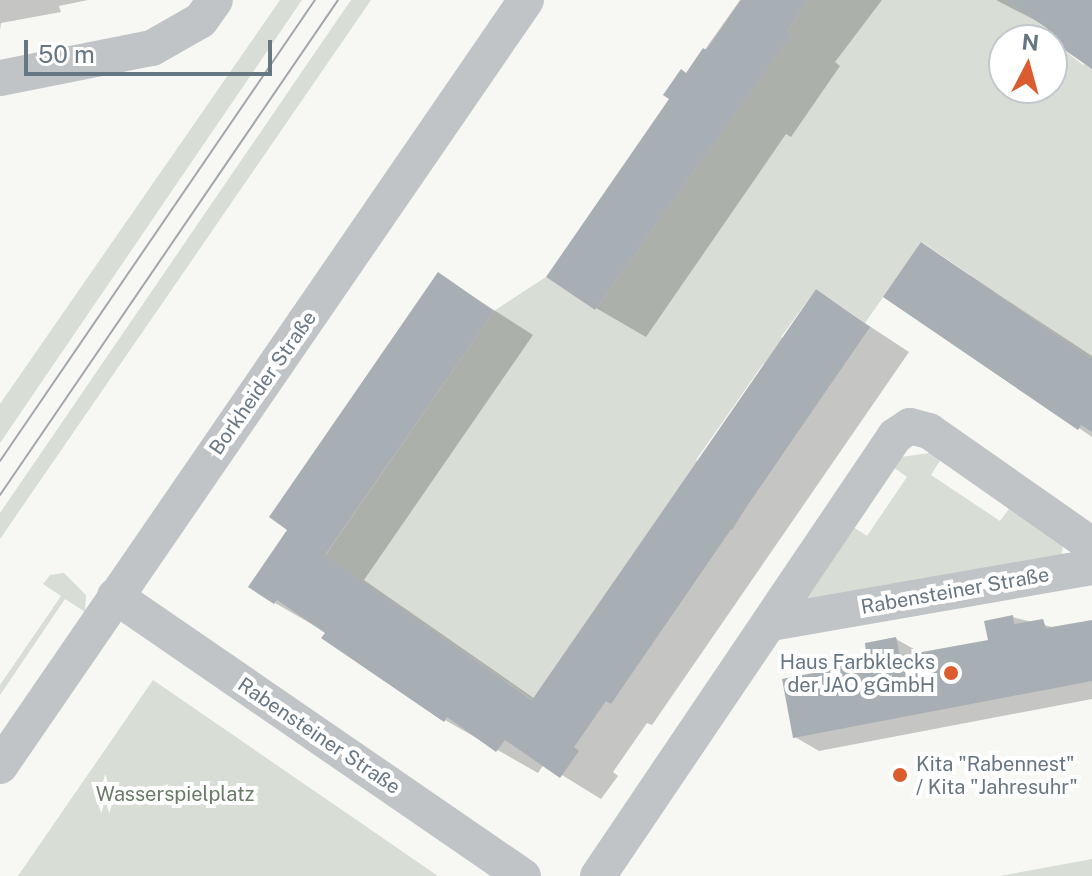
<!DOCTYPE html>
<html>
<head>
<meta charset="utf-8">
<style>
  body { margin:0 }
  #map { position:relative; width:1092px; height:876px; overflow:hidden; background:#f7f7f4; font-family:"Public Sans",sans-serif }
  div>[style] { position:absolute }
  .green>* { inset:0; background:#d8ddd5 }
  .shadow>* { inset:0; background:#0003 }
  .building>* { inset:0; background:#a7afb4 }
  .minor>* { height:36px; margin:-18px; padding:0 18px; transform-origin:18px; border-radius:18px; background:#c0c4c7 }
  .tram>* { height:2px; margin:-1px; padding:0 1px; transform-origin:1px; border-radius:1px; background:#a1a7ac }
  .dots>* { width:22px; height:22px; translate:-50% -50%; box-sizing:border-box; border:4px solid #fff; border-radius:50% }
  span { translate:-50% -50%; white-space:nowrap; text-align:center; line-height:1.15; -webkit-text-stroke:8px #fff; paint-order:stroke }
  .street-label { font-size:20px; color:#677683 }
  .poi-label { font-size:20px; color:#677683 }
  .right { translate:-100% -50%; text-align:right }
  .left { translate:0 -50%; text-align:left }
  .park-label { font-size:20px; color:#697b66 }
  .north { position:absolute; left:988px; top:24px; width:80px; height:80px; box-sizing:border-box; background:#fff; border:2px solid #c2c8cd; border-radius:50%; rotate:6deg; font-size:22px; font-weight:700; line-height:32px; text-align:center; color:#677683 }
  .north::after { content:''; display:block; margin:auto; width:28px; height:36px; background:#db5d2f; clip-path:polygon(50% 0,100% 100%,50% 72%,0 100%) }
  .scale { position:absolute; left:24px; top:40px; width:248px; height:36px; box-sizing:border-box; border:4px solid #677683; border-top:0; padding-left:10px; font-size:24px; line-height:28px; white-space:nowrap; color:#677683; -webkit-text-stroke:6px #fff; paint-order:stroke }
</style>
</head>
<body>
<div id="map">
  <div class="green">
    <i style="clip-path:polygon(280px 0,302px 0,0 443px,0 404px)"></i>
    <i style="clip-path:polygon(351px 0,371px 0,0 539px,0 513px)"></i>
    <i style="clip-path:polygon(809px 0,1005px 0,1048px 29px,1044px 35px,1050px 40px,1004px 40px,1004px 88px,1052px 88px,1052px 41px,1083px 65px,1092px 60px,1092px 359px,995px 292px,968px 280px,970px 275px,922px 242px,865px 323px,816px 289px,781px 337px,787px 341px,768px 367px,763px 364px,696px 460px,751px 499px,732px 530px,678px 492px,533px 700px,325px 556px,494px 311px,546px 277px,595px 310px,791px 36px,787px 32px)"></i>
    <i style="clip-path:polygon(929px 453px,941px 459px,931px 475px,1000px 521px,1011px 506px,1064px 540px,1061px 558px,806px 605px,801px 598px,850px 525px,867px 536px,907px 477px,890px 465px,901px 457px)"></i>
    <i style="clip-path:polygon(64px 573px,86px 595px,85px 612px,65px 599px,0 695px,0 685px,61px 596px,43px 584px,50px 575px)"></i>
    <i style="clip-path:polygon(153px 680px,438px 876px,18px 876px)"></i>
    <i style="clip-path:polygon(1092px 859px,1092px 876px,1000px 876px)"></i>
  </div>
  <div class="shadow">
    <i style="clip-path:polygon(0 0,88px 0,59px 6px,61px 12px,1px 23px,0 30px)"></i>
    <i style="clip-path:polygon(740px 0,882px 0,835px 62px,840px 66px,791px 137px,786px 134px,646px 337px,596px 308px,687px 75px)"></i>
    <i style="clip-path:polygon(996px 0,1092px 0,1092px 66px,1050px 28px)"></i>
    <i style="clip-path:polygon(922px 244px,1092px 356px,1092px 437px,886px 296px)"></i>
    <i style="clip-path:polygon(439px 275px,533px 335px,364px 580px,535px 699px,816px 291px,909px 352px,652px 725px,647px 723px,613px 772px,618px 776px,601px 799px,544px 764px,538px 773px,445px 720px,327px 633px,275px 603px,290px 530px)"></i>
    <i style="clip-path:polygon(1012px 617px,1056px 628px,1092px 622px,1092px 699px,819px 751px,795px 737px,842px 669px,896px 639px,921px 653px,990px 641px)"></i>
  </div>
  <div class="building">
    <i style="clip-path:polygon(741px 0,809px 0,787px 32px,792px 35px,595px 310px,546px 277px,669px 99px,663px 95px,681px 69px,686px 73px,703px 48px,706px 50px)"></i>
    <i style="clip-path:polygon(1005px 0,1092px 0,1092px 69px,1043px 35px,1048px 29px)"></i>
    <i style="clip-path:polygon(921px 242px,1092px 359px,1092px 432px,1081px 425px,1078px 430px,883px 297px)"></i>
    <i style="clip-path:polygon(438px 272px,494px 311px,325px 555px,532px 700px,816px 289px,870px 327px,611px 704px,606px 701px,574px 747px,579px 751px,560px 778px,505px 740px,496px 752px,447px 717px,444px 722px,321px 638px,325px 633px,277px 600px,274px 604px,248px 587px,287px 530px,269px 517px)"></i>
    <i style="clip-path:polygon(1013px 615px,1014px 624px,1043px 619px,1046px 628px,1092px 620px,1092px 681px,793px 738px,782px 679px,840px 668px,838px 658px,866px 653px,865px 643px,896px 637px,900px 656px,988px 640px,984px 621px)"></i>
  </div>
  <div class="minor">
    <i style="left:0;top:78px;width:155px;rotate:-11.2deg"></i>
    <i style="left:152px;top:48px;width:56px;rotate:-29.7deg"></i>
    <i style="left:201px;top:20px;width:24px;rotate:-55deg"></i>
    <i style="left:115px;top:596px;width:495px;rotate:34.5deg"></i>
    <i style="left:771px;top:623px;width:326px;rotate:-9.9deg"></i>
    <i style="left:0;top:766px;width:929px;rotate:-55.52deg"></i>
    <i style="left:598px;top:876px;width:531px;rotate:-55.98deg"></i>
    <i style="left:895px;top:436px;width:18px;rotate:-34deg"></i>
    <i style="left:910px;top:426px;width:20px;rotate:15deg"></i>
    <i style="left:929px;top:431px;width:199px;rotate:35deg"></i>
  </div>
  <div class="tram">
    <i style="left:0;top:461px;width:558px;rotate:-55.66deg"></i>
    <i style="left:0;top:495px;width:599px;rotate:-55.67deg"></i>
  </div>
  <div class="dots">
    <i style="left:951px;top:673px;background:#db5d2f"></i>
    <i style="left:900px;top:775px;background:#db5d2f"></i>
  </div>
  <div class="street-label">
    <span style="left:263px;top:383px;rotate:-55deg">Borkheider Straße</span>
    <span style="left:955px;top:591px;rotate:-10deg">Rabensteiner Straße</span>
    <span style="left:319px;top:736px;rotate:34deg">Rabensteiner Straße</span>
  </div>
  <div class="poi-label">
    <span class="right" style="left:935px;top:674px">Haus Farbklecks<br>der JAO gGmbH</span>
    <span class="left" style="left:916px;top:776px">Kita "Rabennest"<br>/ Kita "Jahresuhr"</span>
  </div>
  <div class="park-label">
    <span style="left:175px;top:794px">Wasserspielplatz</span>
  </div>
  <div class="north">N</div>
  <div class="scale">50 m</div>
</div>
</body>
</html>
